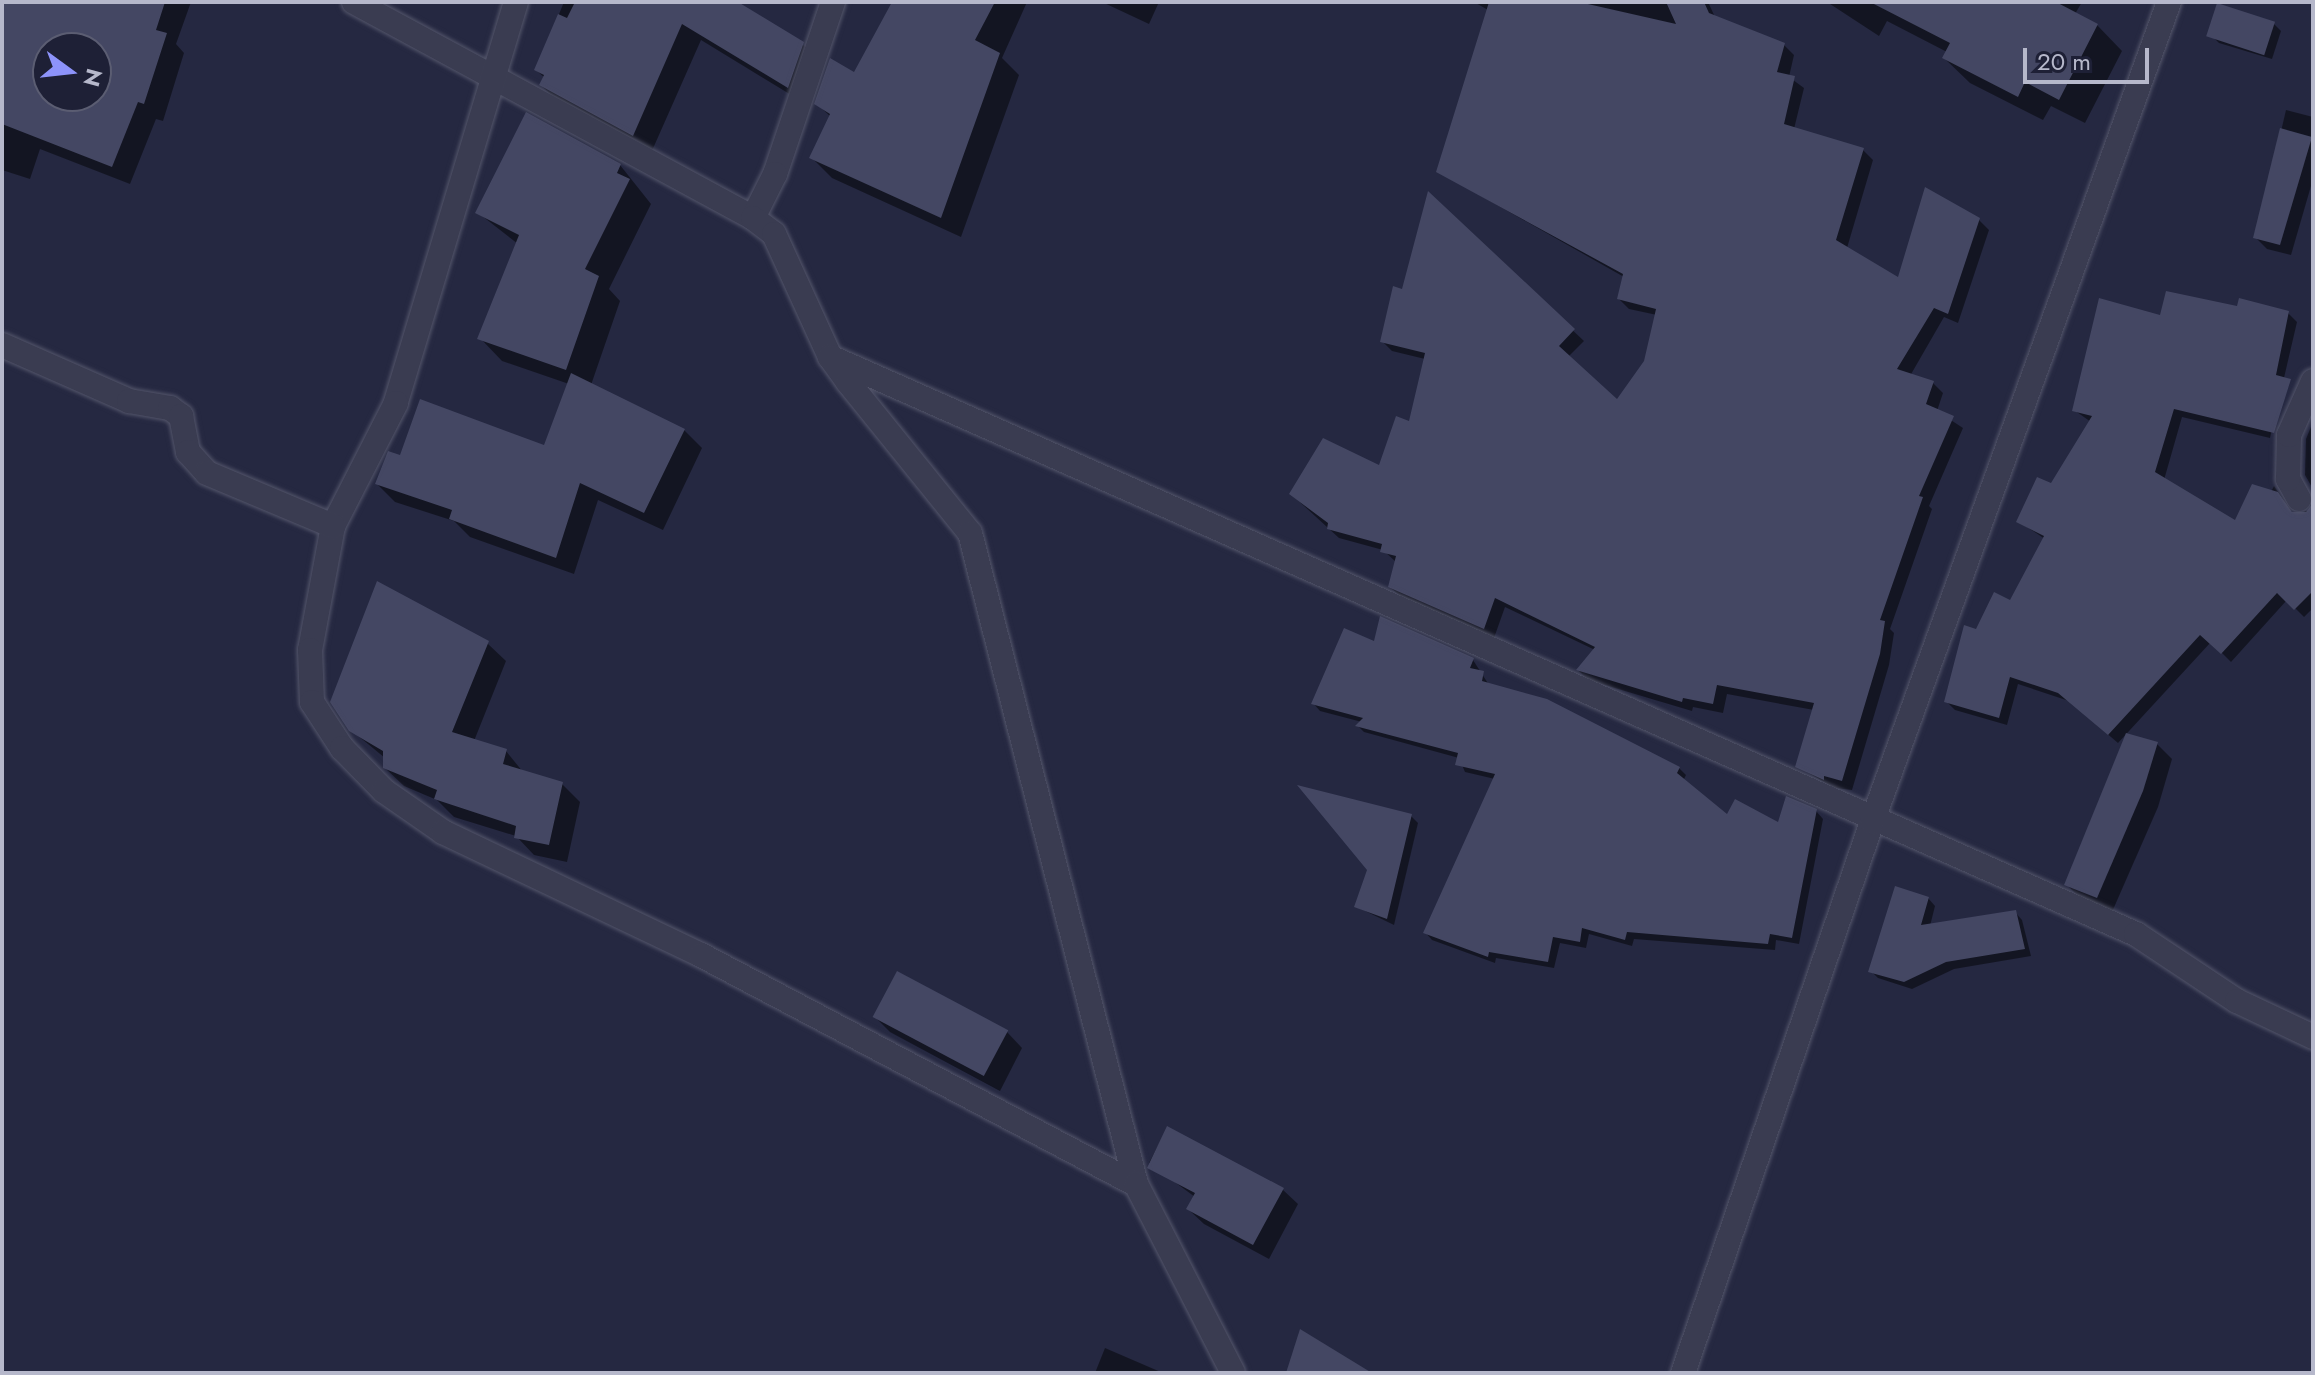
<!DOCTYPE html>
<html>
<head>
<meta charset="utf-8">
<style>
  body { margin:0 }
  #map { position:relative; width:2315px; height:1375px; overflow:hidden; background:#252841; font-family:Jost,sans-serif }
  div>[style] { position:absolute }
  .shadow>* { inset:0; background:#0007 }
  .building>* { inset:0; background:#444763; transform-origin:0 0 }
  .roads { filter:drop-shadow(0 0 2px #54566b) drop-shadow(0 0 2px #54566b) }
  .minor>* { height:24px; margin:-12px; padding:0 12px; transform-origin:12px; border-radius:12px; background:#3a3c51 }
  span { translate:-50% -50%; white-space:nowrap; text-align:center; line-height:1.15; -webkit-text-stroke:6px #1e2036; paint-order:stroke }
  .frame { position:absolute; inset:0; border:4px solid #b6b8cb; pointer-events:none }
  .north { position:absolute; left:32px; top:32px; width:80px; height:80px; box-sizing:border-box; background:#1e2036; border:2px solid #5b5d72; border-radius:50%; rotate:105deg; font-size:22px; font-weight:700; line-height:32px; text-align:center; color:#b6b8cb }
  .north::after { content:''; display:block; margin:auto; width:28px; height:36px; background:#8d93fa; clip-path:polygon(50% 0,100% 100%,50% 72%,0 100%) }
  .scale { position:absolute; left:2023px; top:48px; width:126px; height:36px; box-sizing:border-box; border:4px solid #b6b8cb; border-top:0; padding-left:10px; font-size:24px; line-height:28px; white-space:nowrap; color:#b6b8cb; -webkit-text-stroke:6px #1e2036; paint-order:stroke }
</style>
</head>
<body>
<div id="map">
  <div class="shadow">
    <i style="clip-path:polygon(evenodd,2px 2px,191px 2px,176px 44px,184px 53px,163px 121px,156px 119px,130px 184px,40px 149px,30px 179px,2px 170px,2px 2px,48px 48px,96px 48px,96px 96px,48px 96px,48px 48px)"></i>
    <i style="clip-path:polygon(564px 2px,734px 2px,802px 44px,821px 62px,806px 104px,701px 40px,651px 153px,559px 103px,541px 85px,545px 78px,536px 70px)"></i>
    <i style="clip-path:polygon(897px 2px,1027px 2px,1002px 58px,1019px 75px,961px 237px,832px 178px,812px 158px,831px 117px,817px 104px,854px 75px)"></i>
    <i style="clip-path:polygon(1102px 2px,1159px 2px,1149px 24px)"></i>
    <i style="clip-path:polygon(1474px 2px,1708px 2px,1715px 17px,1784px 45px,1794px 55px,1789px 77px,1804px 88px,1794px 129px,1863px 150px,1873px 160px,1847px 248px,1899px 280px,1979px 220px,1989px 230px,1958px 323px,1944px 317px,1910px 376px,1933px 383px,1943px 393px,1937px 411px,1963px 428px,1929px 506px,1932px 509px,1890px 629px,1894px 633px,1889px 665px,1852px 790px,1834px 788px,1797px 766px,1814px 710px,1727px 694px,1723px 713px,1693px 707px,1692px 711px,1588px 680px,1578px 670px,1595px 650px,1505px 607px,1494px 638px,1401px 597px,1390px 587px,1397px 563px,1383px 550px,1339px 538px,1291px 494px,1380px 467px,1411px 424px,1425px 359px,1392px 351px,1382px 341px,1403px 291px,1429px 195px,1584px 341px,1568px 357px,1617px 402px,1646px 362px,1657px 315px,1629px 309px,1619px 299px,1624px 277px,1439px 172px,1488px 10px)"></i>
    <i style="clip-path:polygon(1827px 2px,2082px 2px,2075px 14px,2097px 25px,2122px 51px,2085px 123px,2051px 106px,2043px 120px,1970px 83px,1944px 58px,1947px 52px,1887px 21px,1879px 36px)"></i>
    <i style="clip-path:polygon(2274px 24px,2281px 31px,2272px 59px,2219px 43px,2212px 36px)"></i>
    <i style="clip-path:polygon(2286px 110px,2313px 117px,2313px 179px,2291px 255px,2267px 249px,2256px 238px)"></i>
    <i style="clip-path:polygon(620px 165px,651px 204px,609px 289px,620px 301px,591px 385px,684px 430px,702px 448px,663px 530px,598px 500px,574px 574px,470px 537px,454px 521px,395px 502px,377px 484px,401px 458px,545px 447px,569px 384px,502px 361px,480px 338px,518px 244px,477px 212px)"></i>
    <i style="clip-path:polygon(2239px 308px,2288px 313px,2297px 322px,2270px 438px,2182px 417px,2164px 480px,2250px 534px,2274px 486px,2294px 515px,2313px 509px,2313px 608px,2304px 617px,2287px 600px,2231px 662px,2211px 642px,2118px 743px,2069px 701px,2018px 684px,2007px 725px,1955px 710px,1946px 701px,1977px 631px,2011px 603px,2045px 539px,2018px 521px,2052px 486px,2091px 422px,2074px 410px,2161px 317px)"></i>
    <i style="clip-path:polygon(2313px 422px,2313px 489px,2305px 475px,2306px 439px)"></i>
    <i style="clip-path:polygon(487px 643px,506px 661px,474px 741px,506px 751px,523px 772px,562px 784px,580px 802px,567px 862px,534px 855px,516px 836px,454px 817px,437px 800px,404px 786px,385px 768px,385px 758px,351px 730px)"></i>
    <i style="clip-path:polygon(1375px 644px,1473px 660px,1489px 685px,1679px 768px,1686px 775px,1683px 781px,1727px 817px,1779px 824px,1816px 811px,1823px 819px,1799px 944px,1776px 940px,1775px 950px,1634px 939px,1632px 946px,1589px 934px,1586px 948px,1560px 943px,1554px 968px,1496px 958px,1495px 963px,1432px 940px,1425px 932px,1495px 779px,1465px 772px,1459px 758px,1364px 732px,1358px 726px,1362px 722px,1320px 711px,1313px 703px)"></i>
    <i style="clip-path:polygon(2157px 744px,2172px 759px,2158px 807px,2112px 912px,2081px 899px,2066px 884px)"></i>
    <i style="clip-path:polygon(1411px 816px,1418px 823px,1394px 925px,1357px 907px)"></i>
    <i style="clip-path:polygon(1928px 898px,1935px 906px,1930px 926px,2015px 912px,2022px 920px,2031px 956px,1954px 969px,1912px 989px,1878px 978px,1871px 971px)"></i>
    <i style="clip-path:polygon(875px 1017px,1007px 1032px,1022px 1048px,1000px 1091px,890px 1032px)"></i>
    <i style="clip-path:polygon(1167px 1128px,1282px 1189px,1298px 1204px,1269px 1259px,1204px 1224px,1188px 1209px,1195px 1197px,1149px 1163px)"></i>
    <i style="clip-path:polygon(1105px 1348px,1163px 1373px,1095px 1373px)"></i>
  </div>
  <div class="building">
    <i style="clip-path:polygon(evenodd,2px 2px,165px 2px,156px 30px,167px 33px,144px 104px,138px 102px,112px 167px,2px 124px,2px 2px,48px 48px,96px 48px,96px 96px,48px 96px,48px 48px)"></i>
    <i style="clip-path:polygon(575px 2px,738px 2px,804px 42px,788px 88px,682px 24px,633px 136px,539px 85px,544px 75px,534px 70px,558px 14px,567px 18px)"></i>
    <i style="clip-path:polygon(892px 2px,995px 2px,975px 40px,1000px 53px,941px 218px,809px 158px,830px 114px,814px 104px,830px 58px,854px 72px)"></i>
    <i style="clip-path:polygon(1489px 2px,1579px 2px,1676px 24px,1666px 2px,1704px 2px,1709px 13px,1785px 43px,1777px 72px,1795px 76px,1784px 124px,1864px 148px,1836px 240px,1898px 277px,1925px 187px,1980px 218px,1948px 314px,1934px 308px,1897px 369px,1934px 381px,1926px 404px,1954px 416px,1919px 496px,1923px 497px,1880px 620px,1885px 621px,1880px 654px,1842px 781px,1824px 776px,1824px 780px,1795px 767px,1814px 703px,1717px 685px,1713px 704px,1683px 698px,1682px 702px,1576px 670px,1595px 647px,1495px 598px,1484px 629px,1388px 587px,1396px 556px,1380px 552px,1382px 544px,1327px 529px,1328px 523px,1289px 494px,1323px 438px,1379px 465px,1396px 416px,1409px 421px,1425px 353px,1380px 342px,1393px 286px,1402px 289px,1428px 191px,1575px 329px,1559px 346px,1617px 399px,1644px 361px,1656px 309px,1617px 299px,1623px 274px,1436px 172px)"></i>
    <i style="clip-path:polygon(1870px 2px,2056px 2px,2098px 24px,2059px 100px,2025px 82px,2018px 97px,1942px 58px,1950px 43px)"></i>
    <i style="left:2217px;top:3px;width:61px;height:35px;rotate:18deg"></i>
    <i style="clip-path:polygon(526px 112px,621px 164px,617px 173px,630px 179px,585px 269px,599px 276px,566px 370px,477px 339px,519px 235px,475px 213px)"></i>
    <i style="clip-path:polygon(2280px 128px,2312px 137px,2280px 245px,2253px 238px)"></i>
    <i style="clip-path:polygon(2166px 291px,2237px 306px,2239px 298px,2289px 311px,2276px 375px,2291px 379px,2274px 433px,2174px 409px,2155px 472px,2235px 520px,2252px 484px,2278px 492px,2292px 512px,2306px 512px,2313px 503px,2313px 591px,2294px 610px,2277px 593px,2221px 654px,2200px 635px,2108px 735px,2058px 693px,2010px 677px,1999px 718px,1944px 702px,1964px 625px,1976px 629px,1994px 592px,2010px 600px,2044px 536px,2016px 522px,2037px 477px,2051px 483px,2092px 416px,2072px 411px,2099px 298px,2160px 315px)"></i>
    <i style="clip-path:polygon(571px 373px,685px 429px,644px 513px,580px 483px,556px 558px,449px 519px,452px 510px,375px 484px,388px 451px,400px 455px,420px 399px,544px 445px)"></i>
    <i style="clip-path:polygon(377px 581px,489px 641px,452px 732px,507px 749px,503px 764px,563px 782px,549px 845px,514px 838px,516px 826px,434px 799px,437px 790px,383px 768px,383px 751px,349px 731px,330px 702px)"></i>
    <i style="clip-path:polygon(1380px 616px,1474px 658px,1470px 668px,1484px 671px,1482px 681px,1547px 699px,1680px 767px,1677px 773px,1727px 814px,1735px 799px,1778px 822px,1786px 796px,1817px 809px,1792px 938px,1770px 934px,1768px 944px,1627px 932px,1625px 940px,1582px 928px,1580px 942px,1553px 937px,1548px 962px,1489px 952px,1488px 957px,1423px 933px,1495px 774px,1455px 765px,1458px 753px,1355px 726px,1363px 718px,1311px 704px,1344px 628px,1374px 641px)"></i>
    <i style="clip-path:polygon(2126px 733px,2158px 742px,2143px 791px,2097px 898px,2064px 885px)"></i>
    <i style="clip-path:polygon(1297px 785px,1412px 814px,1387px 919px,1354px 907px,1367px 870px)"></i>
    <i style="clip-path:polygon(1895px 886px,1929px 897px,1921px 925px,2016px 910px,2025px 949px,1946px 962px,1904px 982px,1868px 972px)"></i>
    <i style="left:897px;top:971px;width:126px;height:52px;rotate:28deg"></i>
    <i style="clip-path:polygon(1167px 1126px,1284px 1188px,1253px 1245px,1186px 1209px,1195px 1193px,1147px 1168px)"></i>
    <i style="clip-path:polygon(1300px 1329px,1372px 1373px,1286px 1373px)"></i>
  </div>
  <div class="roads">
    <div class="minor">
      <i style="left:354px;top:2px;width:454px;rotate:28.4deg"></i>
      <i style="left:516px;top:2px;width:419px;rotate:106.7deg"></i>
      <i style="left:396px;top:403px;width:138px;rotate:117.1deg"></i>
      <i style="left:333px;top:526px;width:126px;rotate:100.5deg"></i>
      <i style="left:310px;top:650px;width:52px;rotate:87.8deg"></i>
      <i style="left:312px;top:702px;width:55px;rotate:56.9deg"></i>
      <i style="left:342px;top:748px;width:60px;rotate:45.7deg"></i>
      <i style="left:384px;top:791px;width:72px;rotate:34.8deg"></i>
      <i style="left:443px;top:832px;width:286px;rotate:25.5deg"></i>
      <i style="left:701px;top:955px;width:492px;rotate:27.8deg"></i>
      <i style="left:833px;top:2px;width:182px;rotate:108.6deg"></i>
      <i style="left:775px;top:174px;width:49px;rotate:116.6deg"></i>
      <i style="left:753px;top:218px;width:26px;rotate:37deg"></i>
      <i style="left:774px;top:234px;width:135px;rotate:65.5deg"></i>
      <i style="left:830px;top:357px;width:31px;rotate:54deg"></i>
      <i style="left:848px;top:382px;width:194px;rotate:51.1deg"></i>
      <i style="left:970px;top:533px;width:672px;rotate:75.69deg"></i>
      <i style="left:1136px;top:1184px;width:212px;rotate:62.8deg"></i>
      <i style="left:2px;top:345px;width:139px;rotate:23.8deg"></i>
      <i style="left:129px;top:401px;width:42px;rotate:9.7deg"></i>
      <i style="left:170px;top:408px;width:14px;rotate:36deg"></i>
      <i style="left:181px;top:416px;width:37px;rotate:79deg"></i>
      <i style="left:188px;top:452px;width:28px;rotate:48deg"></i>
      <i style="left:207px;top:473px;width:137px;rotate:22.8deg"></i>
      <i style="left:830px;top:357px;width:1428px;rotate:23.84deg"></i>
      <i style="left:2136px;top:934px;width:121px;rotate:33.6deg"></i>
      <i style="left:2237px;top:1001px;width:84px;rotate:25.3deg"></i>
      <i style="left:2299px;top:499px;width:23px;rotate:-119deg"></i>
      <i style="left:2288px;top:479px;width:44px;rotate:-88.7deg"></i>
      <i style="left:2289px;top:435px;width:59px;rotate:-66deg"></i>
      <i style="left:1683px;top:1373px;width:583px;rotate:-71.07deg"></i>
      <i style="left:1872px;top:822px;width:872px;rotate:-70.09deg"></i>
    </div>
  </div>
  <div class="frame"></div>
  <div class="north">N</div>
  <div class="scale">20 m</div>
</div>
</body>
</html>
